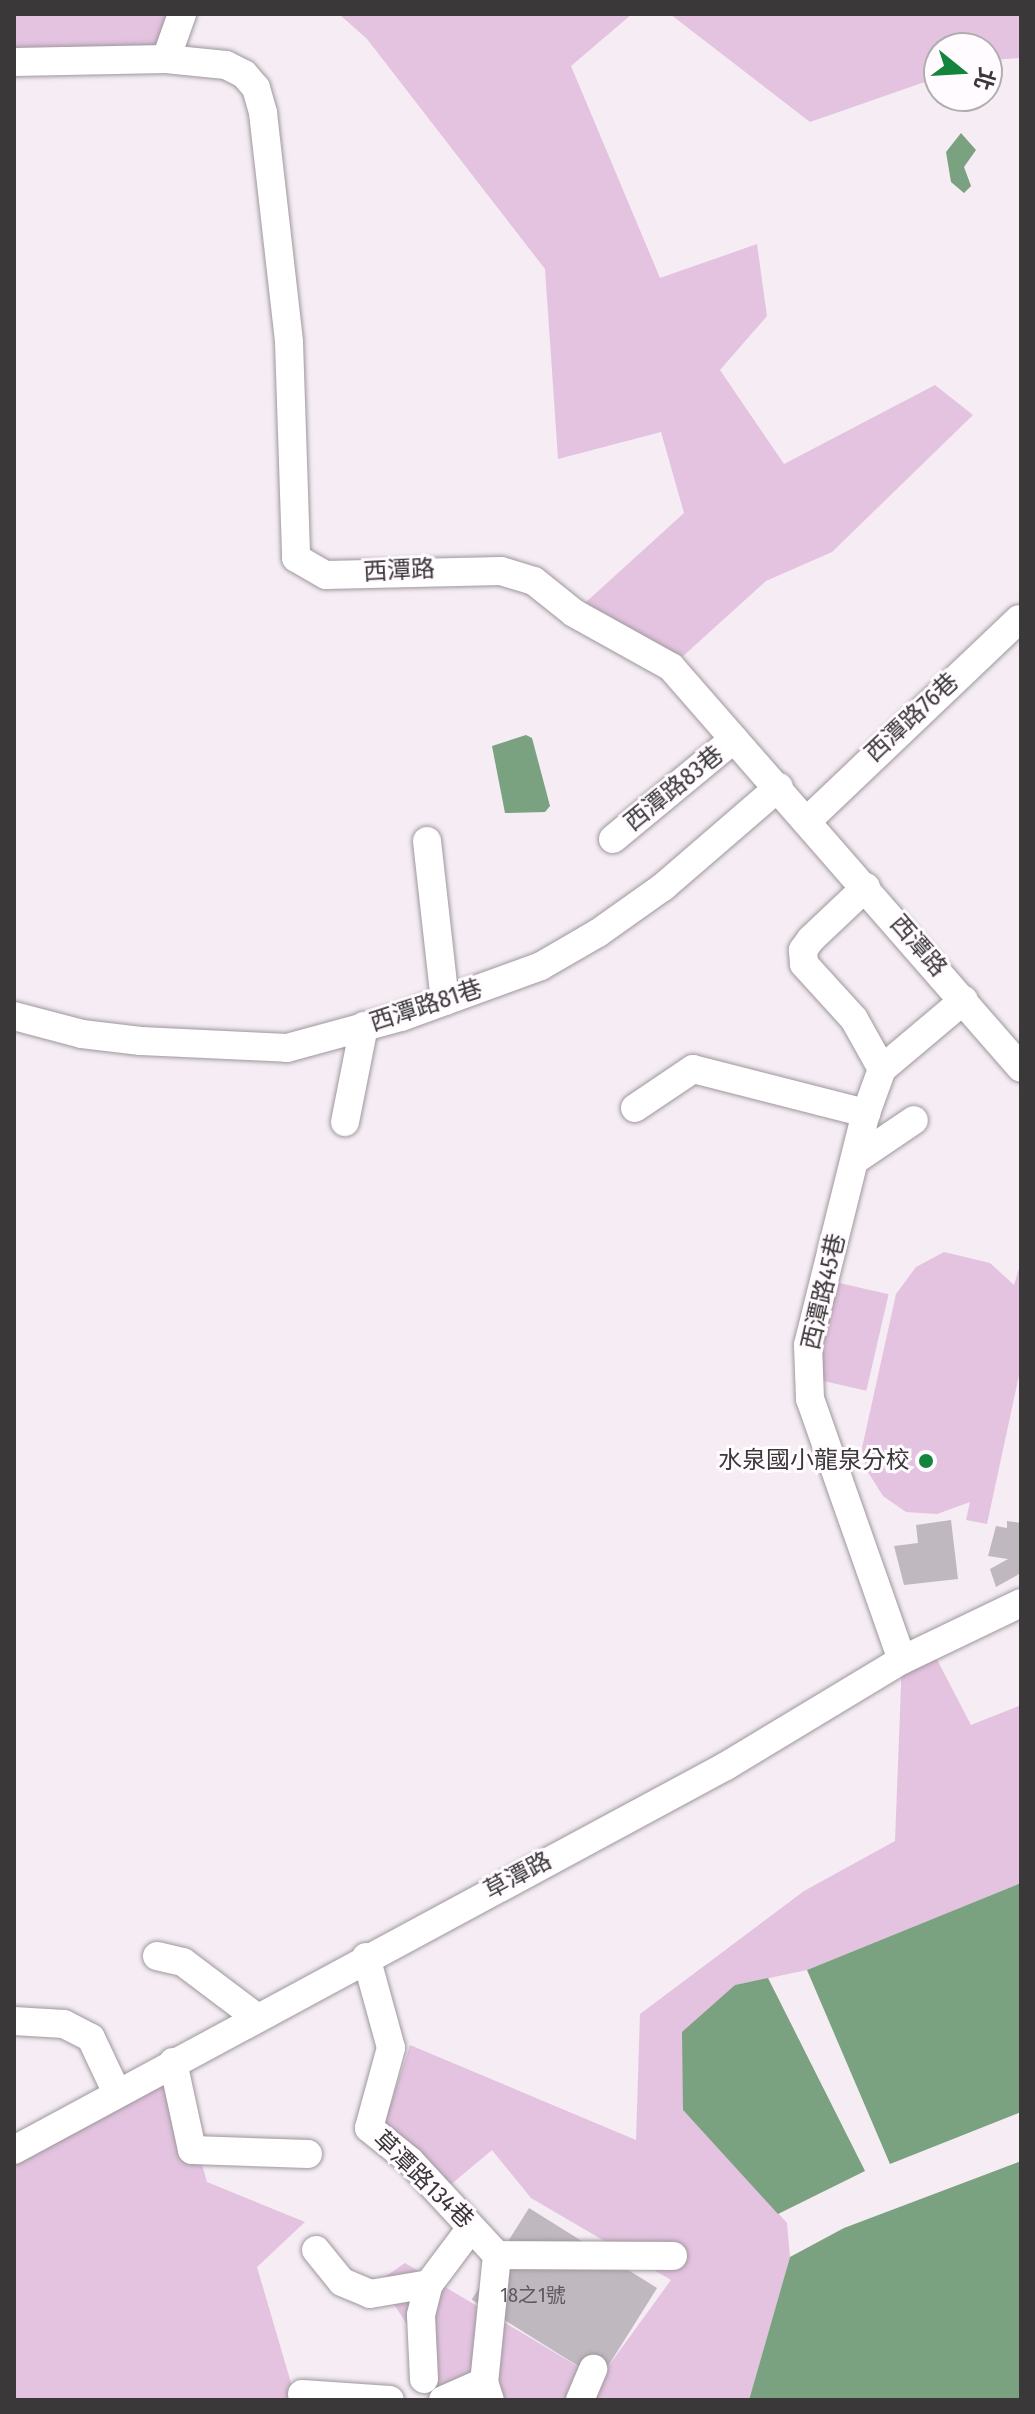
<!DOCTYPE html>
<html>
<head>
<meta charset="utf-8">
<style>
  body { margin:0 }
  #map { position:relative; width:1035px; height:2414px; overflow:hidden; background:#f5ecf4; font-family:"Fira Sans Condensed","Noto Sans TC",sans-serif }
  div>[style] { position:absolute }
  .green>* { inset:0; background:#e3c3df; transform-origin:0 0 }
  .water>* { inset:0; background:#7aa180 }
  .building>* { inset:0; background:#c0b8bf; transform-origin:0 0 }
  .roads { filter:drop-shadow(0 0 2px #9e979d) drop-shadow(0 0 2px #9e979d) }
  .minor>* { height:28px; margin:-14px; padding:0 14px; transform-origin:14px; border-radius:14px; background:#fff }
  .dots>* { width:22px; height:22px; translate:-50% -50%; box-sizing:border-box; border:4px solid #fffbfe; border-radius:50% }
  span { translate:-50% -50%; white-space:nowrap; text-align:center; line-height:1.15; -webkit-text-stroke:6px #fffbfe; paint-order:stroke }
  .number-label { font-size:20px; color:#5c585b }
  .number-label span { -webkit-text-stroke-width:0 }
  .street-label { font-size:24px; color:#3b383a }
  .poi-label { font-size:24px; color:#3b383a }
  .right { translate:-100% -50%; text-align:right }
  .frame { position:absolute; inset:0; border:16px solid #3b383a; pointer-events:none }
  .north { position:absolute; left:923px; top:32px; width:80px; height:80px; box-sizing:border-box; background:#fffbfe; border:2px solid #b1adb0; border-radius:50%; rotate:108deg; font-size:22px; font-weight:700; line-height:32px; text-align:center; color:#3b383a }
  .north::after { content:''; display:block; margin:auto; width:28px; height:36px; background:#15853d; clip-path:polygon(50% 0,100% 100%,50% 72%,0 100%) }
</style>
</head>
<body>
<div id="map">
  <div class="green">
    <i style="clip-path:polygon(14px 14px,182px 14px,166px 59px,14px 62px)"></i>
    <i style="clip-path:polygon(339px 14px,632px 14px,571px 66px,660px 278px,757px 244px,767px 316px,720px 370px,784px 464px,935px 385px,973px 415px,832px 552px,766px 581px,671px 667px,574px 613px,684px 513px,661px 432px,558px 459px,545px 269px,367px 39px)"></i>
    <i style="clip-path:polygon(670px 14px,1021px 14px,1021px 58px,987px 60px,987px 48px,939px 48px,939px 77px,810px 122px)"></i>
    <i style="clip-path:polygon(944px 1252px,990px 1263px,1014px 1285px,1021px 1262px,1021px 1366px,987px 1524px,966px 1520px,970px 1502px,937px 1514px,906px 1512px,883px 1496px,866px 1469px,862px 1448px,896px 1294px,916px 1267px)"></i>
    <i style="left:835px;top:1282px;width:55px;height:99px;rotate:13deg"></i>
    <i style="clip-path:polygon(932px 1650px,971px 1725px,1021px 1705px,1021px 1883px,807px 1970px,735px 1985px,683px 2110px,787px 2223px,790px 2257px,749px 2400px,435px 2400px,437px 2371px,379px 2281px,405px 2263px,599px 2379px,671px 2280px,531px 2198px,492px 2150px,448px 2187px,382px 2130px,410px 2045px,636px 2140px,640px 2014px,804px 1891px,895px 1841px,902px 1660px)"></i>
    <i style="clip-path:polygon(173px 2062px,207px 2182px,305px 2222px,257px 2267px,296px 2400px,14px 2400px,14px 2150px)"></i>
  </div>
  <div class="water">
    <i style="clip-path:polygon(961px 133px,976px 150px,964px 167px,971px 186px,964px 193px,951px 182px,946px 152px)"></i>
    <i style="clip-path:polygon(526px 735px,532px 738px,550px 806px,545px 812px,505px 813px,492px 746px)"></i>
    <i style="clip-path:polygon(1021px 1883px,1021px 2112px,890px 2164px,807px 1970px)"></i>
    <i style="clip-path:polygon(768px 1978px,865px 2171px,778px 2214px,683px 2110px,682px 2032px,735px 1985px)"></i>
    <i style="clip-path:polygon(1021px 2161px,1021px 2400px,749px 2400px,790px 2257px,844px 2228px)"></i>
  </div>
  <div class="building">
    <i style="clip-path:polygon(951px 1520px,958px 1579px,904px 1585px,894px 1546px,918px 1543px,916px 1525px)"></i>
    <i style="clip-path:polygon(1007px 1521px,1021px 1523px,1021px 1573px,996px 1587px,990px 1569px,1008px 1559px,988px 1556px,996px 1526px,1007px 1528px)"></i>
    <i style="left:529px;top:2208px;width:151px;height:108px;rotate:32deg"></i>
  </div>
  <div class="roads">
    <div class="minor">
      <i style="left:166px;top:59px;width:48px;rotate:-70.4deg"></i>
      <i style="left:14px;top:62px;width:152px;rotate:-1.1deg"></i>
      <i style="left:166px;top:59px;width:60px;rotate:5.7deg"></i>
      <i style="left:226px;top:65px;width:20px;rotate:27deg"></i>
      <i style="left:244px;top:74px;width:18px;rotate:49deg"></i>
      <i style="left:256px;top:88px;width:26px;rotate:74deg"></i>
      <i style="left:263px;top:113px;width:230px;rotate:83.5deg"></i>
      <i style="left:289px;top:342px;width:216px;rotate:88.1deg"></i>
      <i style="left:296px;top:558px;width:34px;rotate:30deg"></i>
      <i style="left:326px;top:575px;width:175px;rotate:-1.3deg"></i>
      <i style="left:501px;top:571px;width:34px;rotate:17deg"></i>
      <i style="left:534px;top:581px;width:51px;rotate:38.7deg"></i>
      <i style="left:574px;top:613px;width:111px;rotate:29.1deg"></i>
      <i style="left:671px;top:667px;width:532px;rotate:48.88deg"></i>
      <i style="left:808px;top:820px;width:291px;rotate:-43.6deg"></i>
      <i style="left:613px;top:839px;width:157px;rotate:-39.6deg"></i>
      <i style="left:427px;top:841px;width:161px;rotate:83.6deg"></i>
      <i style="left:866px;top:887px;width:76px;rotate:136.6deg"></i>
      <i style="left:811px;top:939px;width:14px;rotate:126deg"></i>
      <i style="left:803px;top:950px;width:14px;rotate:86deg"></i>
      <i style="left:804px;top:964px;width:74px;rotate:47.7deg"></i>
      <i style="left:854px;top:1019px;width:57px;rotate:60.8deg"></i>
      <i style="left:14px;top:1016px;width:70px;rotate:14.8deg"></i>
      <i style="left:82px;top:1034px;width:59px;rotate:6.8deg"></i>
      <i style="left:141px;top:1041px;width:146px;rotate:2.7deg"></i>
      <i style="left:287px;top:1048px;width:118px;rotate:-15.2deg"></i>
      <i style="left:401px;top:1017px;width:149px;rotate:-20deg"></i>
      <i style="left:541px;top:966px;width:66px;rotate:-30.1deg"></i>
      <i style="left:598px;top:933px;width:80px;rotate:-35.3deg"></i>
      <i style="left:663px;top:887px;width:153px;rotate:-40.8deg"></i>
      <i style="left:635px;top:1108px;width:70px;rotate:-33.9deg"></i>
      <i style="left:693px;top:1069px;width:179px;rotate:14.3deg"></i>
      <i style="left:345px;top:1122px;width:98px;rotate:-78.8deg"></i>
      <i style="left:855px;top:1160px;width:71px;rotate:-34.1deg"></i>
      <i style="left:902px;top:1660px;width:277px;rotate:-109.4deg"></i>
      <i style="left:810px;top:1399px;width:54px;rotate:-92.1deg"></i>
      <i style="left:808px;top:1345px;width:239px;rotate:-76deg"></i>
      <i style="left:866px;top:1113px;width:47px;rotate:-70deg"></i>
      <i style="left:882px;top:1069px;width:107px;rotate:-40.1deg"></i>
      <i style="left:157px;top:1956px;width:27px;rotate:13deg"></i>
      <i style="left:183px;top:1962px;width:91px;rotate:37deg"></i>
      <i style="left:366px;top:1957px;width:94px;rotate:74.6deg"></i>
      <i style="left:391px;top:2048px;width:83px;rotate:105.4deg"></i>
      <i style="left:369px;top:2128px;width:53px;rotate:38.8deg"></i>
      <i style="left:410px;top:2161px;width:128px;rotate:47.2deg"></i>
      <i style="left:497px;top:2255px;width:128px;rotate:95.8deg"></i>
      <i style="left:484px;top:2382px;width:19px;rotate:72deg"></i>
      <i style="left:14px;top:2021px;width:50px;rotate:3.4deg"></i>
      <i style="left:64px;top:2024px;width:30px;rotate:27deg"></i>
      <i style="left:91px;top:2038px;width:61px;rotate:64.7deg"></i>
      <i style="left:173px;top:2062px;width:90px;rotate:77.8deg"></i>
      <i style="left:192px;top:2150px;width:116px;rotate:2deg"></i>
      <i style="left:14px;top:2150px;width:809px;rotate:-28.34deg"></i>
      <i style="left:726px;top:1766px;width:205px;rotate:-31.1deg"></i>
      <i style="left:902px;top:1660px;width:132px;rotate:-25.6deg"></i>
      <i style="left:316px;top:2250px;width:41px;rotate:50.9deg"></i>
      <i style="left:342px;top:2282px;width:30px;rotate:23deg"></i>
      <i style="left:370px;top:2294px;width:60px;rotate:-9.6deg"></i>
      <i style="left:429px;top:2284px;width:70px;rotate:-53.1deg"></i>
      <i style="left:497px;top:2255px;width:176px;rotate:0.3deg"></i>
      <i style="left:424px;top:2379px;width:64px;rotate:-92.7deg"></i>
      <i style="left:421px;top:2315px;width:32px;rotate:-76deg"></i>
      <i style="left:302px;top:2394px;width:88px;rotate:3.9deg"></i>
      <i style="left:443px;top:2400px;width:45px;rotate:-23.7deg"></i>
      <i style="left:580px;top:2400px;width:34px;rotate:-67deg"></i>
    </div>
  </div>
  <div class="dots">
    <i style="left:926px;top:1461px;background:#15853d"></i>
  </div>
  <div class="number-label">
    <span style="left:533px;top:2295px">18之1號</span>
  </div>
  <div class="street-label">
    <span style="left:399px;top:571px;rotate:-3deg">西潭路</span>
    <span style="left:912px;top:718px;rotate:-43deg">西潭路76巷</span>
    <span style="left:674px;top:789px;rotate:-39deg">西潭路83巷</span>
    <span style="left:918px;top:946px;rotate:49deg">西潭路</span>
    <span style="left:426px;top:1006px;rotate:-18deg">西潭路81巷</span>
    <span style="left:824px;top:1292px;rotate:-77deg">西潭路45巷</span>
    <span style="left:518px;top:1876px;rotate:-28deg">草潭路</span>
    <span style="left:423px;top:2180px;rotate:44deg">草潭路134巷</span>
  </div>
  <div class="poi-label">
    <span class="right" style="left:910px;top:1461px">水泉國小龍泉分校</span>
  </div>
  <div class="frame"></div>
  <div class="north">北</div>
</div>
</body>
</html>
